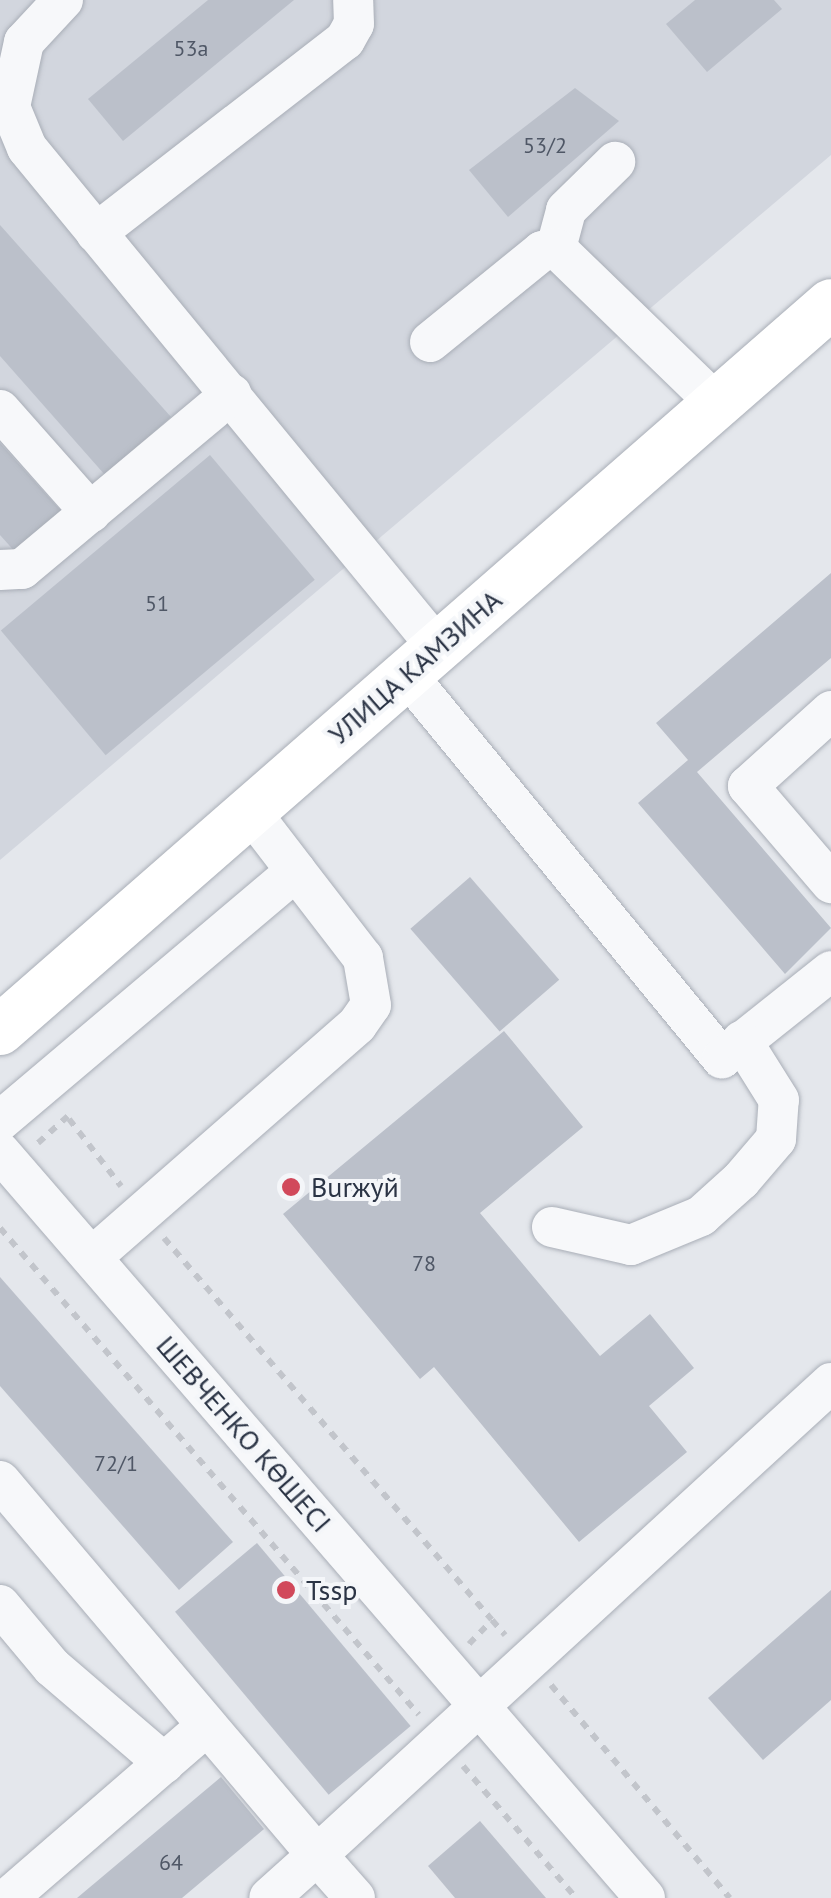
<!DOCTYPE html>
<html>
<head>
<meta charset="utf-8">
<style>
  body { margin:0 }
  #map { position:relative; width:831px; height:1898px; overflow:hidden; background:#e4e7ec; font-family:"PT Sans",sans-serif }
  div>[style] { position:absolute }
  .built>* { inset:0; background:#d2d6de }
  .building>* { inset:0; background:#bbc0ca; transform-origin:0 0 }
  .path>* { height:6px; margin-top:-3px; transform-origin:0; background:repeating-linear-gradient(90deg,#c2c5cb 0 8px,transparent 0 16px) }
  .roads { filter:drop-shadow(0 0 2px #a9aeb7) drop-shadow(0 0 2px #a9aeb7) }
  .minor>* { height:40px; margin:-20px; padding:0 20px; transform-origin:20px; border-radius:20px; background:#f7f8fa }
  .major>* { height:50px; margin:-25px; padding:0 25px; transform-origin:25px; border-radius:25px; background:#fff }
  .dots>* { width:28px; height:28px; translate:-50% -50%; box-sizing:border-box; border:5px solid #f4f6f9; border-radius:50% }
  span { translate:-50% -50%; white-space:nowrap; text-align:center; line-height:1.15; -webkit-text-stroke:8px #f4f6f9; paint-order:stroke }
  .number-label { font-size:22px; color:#4f5766 }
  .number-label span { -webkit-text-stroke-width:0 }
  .street-label { font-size:28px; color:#2b3445 }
  .poi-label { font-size:28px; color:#2b3445 }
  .left { translate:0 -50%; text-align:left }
</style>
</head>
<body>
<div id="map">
  <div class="built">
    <i style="clip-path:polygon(0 0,831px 0,831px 155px,0 860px)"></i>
  </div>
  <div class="building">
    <i style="clip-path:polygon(208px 0,294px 0,123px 141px,88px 99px)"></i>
    <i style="clip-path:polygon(695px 0,774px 0,782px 9px,707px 72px,666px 24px)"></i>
    <i style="clip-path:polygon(575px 88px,619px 121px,508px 217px,469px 170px)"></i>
    <i style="clip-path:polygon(0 225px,171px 417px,105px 475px,0 356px)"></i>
    <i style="clip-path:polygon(0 443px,62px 512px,17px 554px,0 535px)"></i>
    <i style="left:210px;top:455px;width:163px;height:273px;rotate:50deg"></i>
    <i style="clip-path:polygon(831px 573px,831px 658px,697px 772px,831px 928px,785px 974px,638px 803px,688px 760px,656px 723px)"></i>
    <i style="left:470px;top:877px;width:136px;height:79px;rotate:49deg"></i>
    <i style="clip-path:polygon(504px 1031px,583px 1127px,480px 1213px,600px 1356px,650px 1314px,694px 1368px,649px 1406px,687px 1452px,579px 1542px,434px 1367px,420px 1379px,283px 1214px)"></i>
    <i style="clip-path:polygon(0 1277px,233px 1542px,179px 1590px,0 1386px)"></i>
    <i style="left:257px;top:1543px;width:239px;height:107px;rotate:50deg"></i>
    <i style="clip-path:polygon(831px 1590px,831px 1700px,763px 1760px,708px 1698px)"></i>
    <i style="clip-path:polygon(221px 1777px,264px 1829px,182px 1898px,77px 1898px)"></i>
    <i style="clip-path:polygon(480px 1821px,546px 1898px,455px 1898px,428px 1866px)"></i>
  </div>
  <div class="path">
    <i style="left:69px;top:1119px;width:85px;rotate:52.2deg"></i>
    <i style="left:38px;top:1143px;width:40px;rotate:-42deg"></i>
    <i style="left:0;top:1228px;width:642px;rotate:49.29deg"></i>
    <i style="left:164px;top:1238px;width:503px;rotate:49.35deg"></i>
    <i style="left:469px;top:1644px;width:33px;rotate:-46deg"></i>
    <i style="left:492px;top:1620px;width:20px;rotate:49deg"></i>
    <i style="left:551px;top:1685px;width:278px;rotate:50deg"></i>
    <i style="left:463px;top:1766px;width:174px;rotate:49.4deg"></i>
  </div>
  <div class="roads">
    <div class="minor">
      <i style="left:63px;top:0;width:57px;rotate:132.9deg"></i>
      <i style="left:24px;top:42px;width:66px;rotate:102.2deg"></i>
      <i style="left:10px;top:107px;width:44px;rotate:67.5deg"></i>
      <i style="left:27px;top:148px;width:647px;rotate:50.58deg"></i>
      <i style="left:96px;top:233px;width:315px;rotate:-37.8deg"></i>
      <i style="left:345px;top:40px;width:18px;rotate:-61deg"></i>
      <i style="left:354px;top:24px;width:24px;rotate:-92deg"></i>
      <i style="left:556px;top:248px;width:39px;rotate:-75deg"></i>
      <i style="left:566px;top:210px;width:69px;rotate:-44.4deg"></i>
      <i style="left:430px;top:342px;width:144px;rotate:-39.1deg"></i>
      <i style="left:542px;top:251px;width:14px;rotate:-12deg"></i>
      <i style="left:556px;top:248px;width:224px;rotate:44.1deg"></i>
      <i style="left:0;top:410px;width:137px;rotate:48.5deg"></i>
      <i style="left:0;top:570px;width:22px;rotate:-3deg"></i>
      <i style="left:22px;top:569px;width:273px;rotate:-39.9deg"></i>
      <i style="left:407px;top:675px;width:496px;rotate:50.6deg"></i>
      <i style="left:722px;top:1058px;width:139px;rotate:-38.6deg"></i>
      <i style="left:831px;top:711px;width:112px;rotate:137.9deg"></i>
      <i style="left:748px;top:786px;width:128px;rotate:49.4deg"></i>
      <i style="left:0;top:1121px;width:387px;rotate:-40.2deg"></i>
      <i style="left:296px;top:871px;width:76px;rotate:-127.5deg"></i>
      <i style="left:0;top:1152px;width:986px;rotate:49.15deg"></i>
      <i style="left:552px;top:1227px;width:81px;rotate:12.8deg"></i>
      <i style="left:631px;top:1245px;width:76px;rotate:-22.5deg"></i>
      <i style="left:701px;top:1216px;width:54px;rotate:-42deg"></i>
      <i style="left:741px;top:1180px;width:54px;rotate:-49.5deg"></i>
      <i style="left:776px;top:1139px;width:39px;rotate:-86deg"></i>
      <i style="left:779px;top:1100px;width:70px;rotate:-122.1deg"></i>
      <i style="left:92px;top:1257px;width:352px;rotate:-41.2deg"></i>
      <i style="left:357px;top:1025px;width:24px;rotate:-55deg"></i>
      <i style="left:371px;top:1005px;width:48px;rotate:-99.7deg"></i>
      <i style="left:363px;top:958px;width:110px;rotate:-127.6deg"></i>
      <i style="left:0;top:1481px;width:490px;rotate:49.7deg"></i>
      <i style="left:317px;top:1855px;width:64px;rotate:138.1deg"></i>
      <i style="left:0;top:1605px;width:81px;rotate:50deg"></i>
      <i style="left:52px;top:1667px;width:148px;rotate:40.6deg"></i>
      <i style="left:8px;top:1898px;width:259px;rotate:-40.9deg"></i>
      <i style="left:355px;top:1898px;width:57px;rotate:-131.5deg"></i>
      <i style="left:317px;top:1855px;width:698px;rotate:-42.56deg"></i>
    </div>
    <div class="major">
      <i style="left:0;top:1030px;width:1103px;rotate:-41.14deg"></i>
    </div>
  </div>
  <div class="dots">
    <i style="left:291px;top:1187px;background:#d1495b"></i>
    <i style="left:286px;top:1590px;background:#d1495b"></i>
  </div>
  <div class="number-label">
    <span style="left:191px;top:49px">53а</span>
    <span style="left:545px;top:146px">53/2</span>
    <span style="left:157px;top:604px">51</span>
    <span style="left:424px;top:1264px">78</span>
    <span style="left:116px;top:1464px">72/1</span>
    <span style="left:171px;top:1863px">64</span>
  </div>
  <div class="street-label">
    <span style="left:415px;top:667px;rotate:-41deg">УЛИЦА КАМЗИНА</span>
    <span style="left:244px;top:1434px;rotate:49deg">ШЕВЧЕНКО КӨШЕСІ</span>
  </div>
  <div class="poi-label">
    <span class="left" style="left:311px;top:1187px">Burжуй</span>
    <span class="left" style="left:306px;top:1590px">Tssp</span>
  </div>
</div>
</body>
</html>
